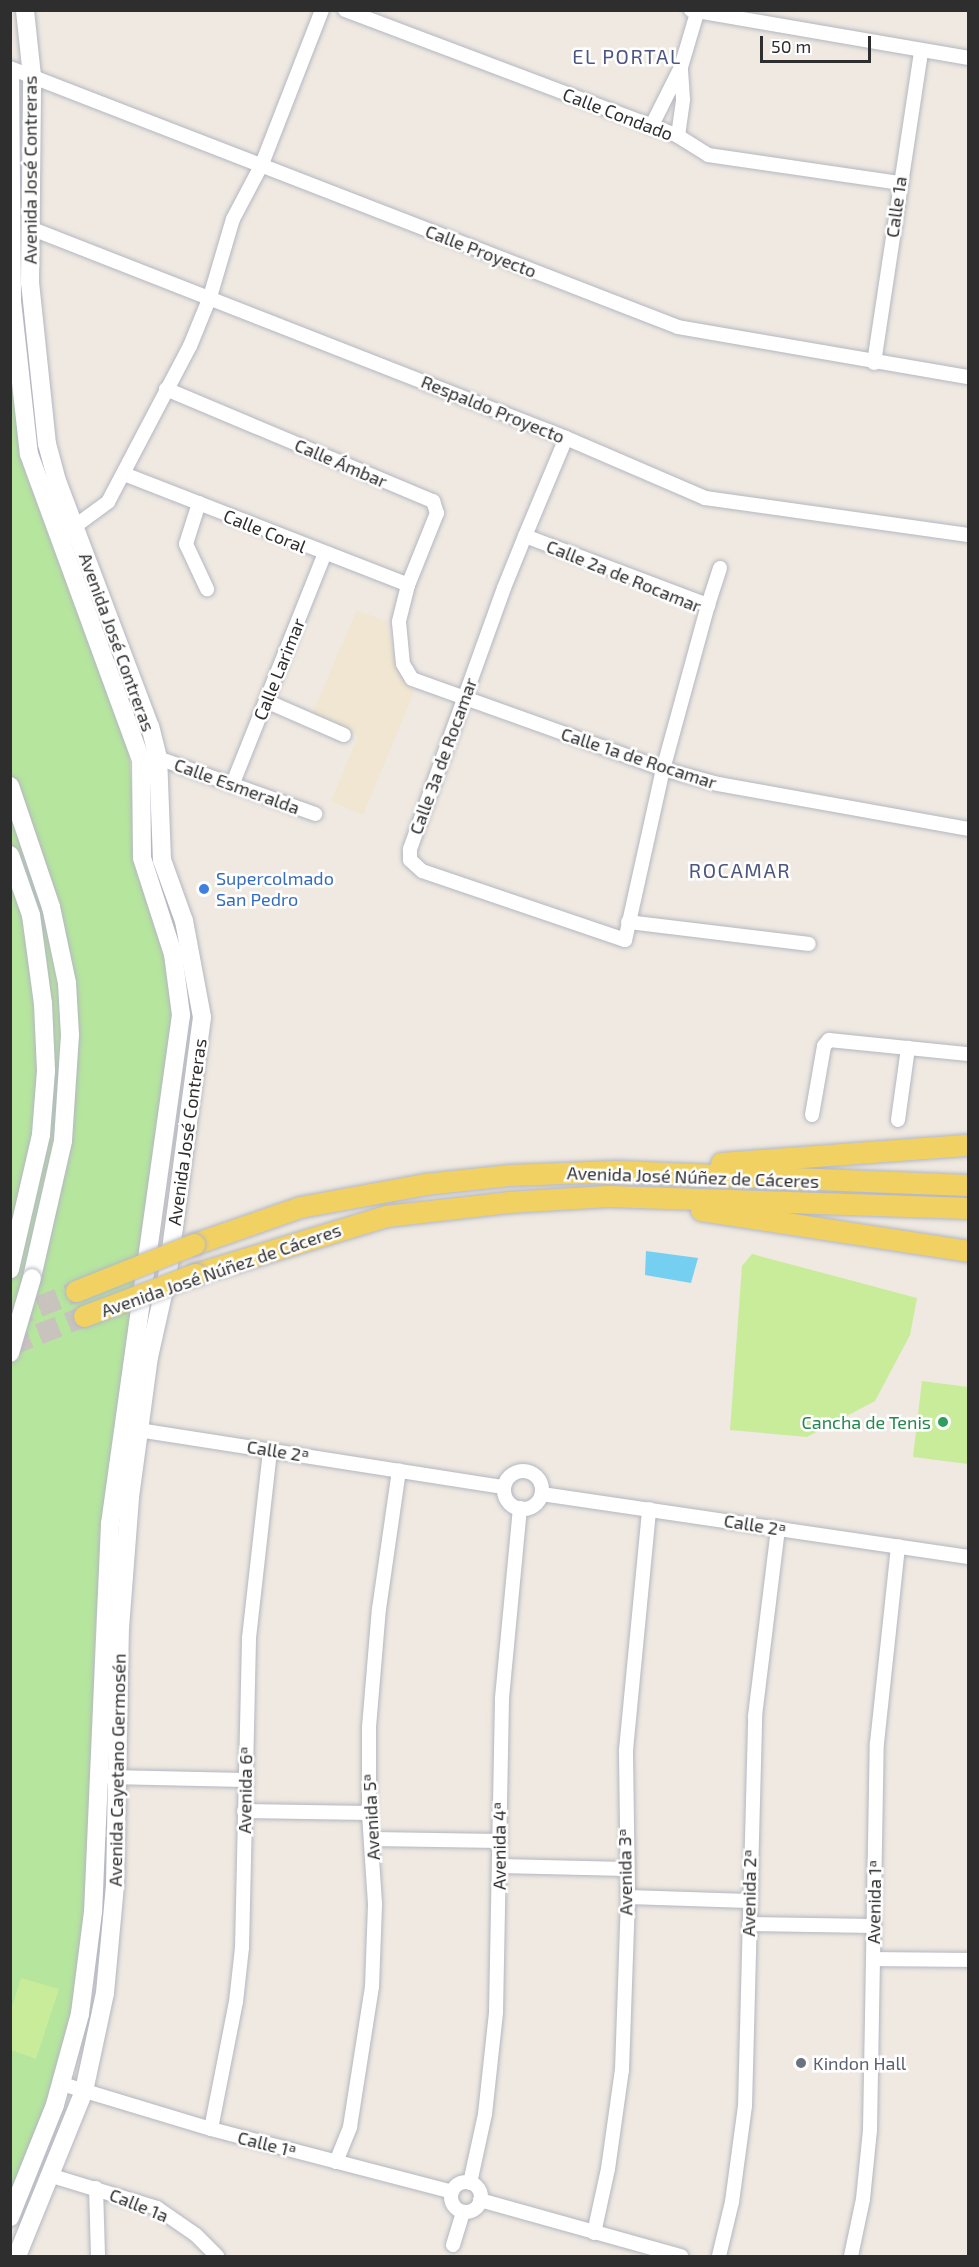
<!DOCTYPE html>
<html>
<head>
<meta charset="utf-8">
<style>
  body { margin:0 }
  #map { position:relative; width:979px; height:2267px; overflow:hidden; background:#efe9e1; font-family:"Exo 2",sans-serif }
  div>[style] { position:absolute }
  .education>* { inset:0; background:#f0e6d1 }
  .green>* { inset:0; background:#b6e59e }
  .pitch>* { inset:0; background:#c9ec9a }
  .water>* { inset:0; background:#75cff0 }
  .primary-tunnel>* { height:21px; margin-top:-10.5px; transform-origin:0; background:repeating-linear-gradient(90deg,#c8c4bd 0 21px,transparent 0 31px) }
  .roads { filter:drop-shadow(0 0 2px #b4b7c1) drop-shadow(0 0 2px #b4b7c1) }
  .street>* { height:14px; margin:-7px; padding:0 7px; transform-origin:7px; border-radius:7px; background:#fff }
  .street>.ring { margin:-7px; padding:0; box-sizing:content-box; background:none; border:14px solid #fff; border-radius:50% }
  .secondary>* { height:18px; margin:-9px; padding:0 9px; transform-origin:9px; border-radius:9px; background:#fff }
  .primary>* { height:21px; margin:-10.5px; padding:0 10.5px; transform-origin:10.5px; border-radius:10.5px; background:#f2d163 }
  .bridges { filter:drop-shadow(0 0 2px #b4b7c1) drop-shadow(0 0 2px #b4b7c1) }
  .secondary-bridge>* { height:18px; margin:-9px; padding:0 9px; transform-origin:9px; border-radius:9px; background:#fff }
  .primary-bridge>* { height:21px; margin:-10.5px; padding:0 10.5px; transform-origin:10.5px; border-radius:10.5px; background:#f2d163 }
  .dots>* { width:16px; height:16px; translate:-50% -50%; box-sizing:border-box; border:3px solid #fff; border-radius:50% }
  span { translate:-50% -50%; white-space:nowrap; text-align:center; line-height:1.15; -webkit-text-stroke:5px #fff; paint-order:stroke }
  .street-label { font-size:18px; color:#2e2e2e }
  .shop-label { font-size:18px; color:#366cbe }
  .left { translate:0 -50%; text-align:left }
  .leisure-label { font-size:18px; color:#27864d }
  .right { translate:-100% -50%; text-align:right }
  .worship-label { font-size:18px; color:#5b616d }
  .neighbourhood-label { font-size:20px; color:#4d5680; letter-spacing:1.5px }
  .frame { position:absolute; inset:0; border:12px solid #2e2e2e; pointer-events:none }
  .scale { position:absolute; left:760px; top:36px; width:111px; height:27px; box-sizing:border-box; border:3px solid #2e2e2e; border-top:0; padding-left:8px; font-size:18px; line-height:21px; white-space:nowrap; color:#2e2e2e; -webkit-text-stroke:4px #fff; paint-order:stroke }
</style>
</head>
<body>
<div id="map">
  <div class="education">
    <i style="clip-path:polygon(357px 610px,387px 622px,395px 666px,414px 692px,363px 815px,331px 801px,358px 736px,311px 716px)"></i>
  </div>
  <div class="green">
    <i style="clip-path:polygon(10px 366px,26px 474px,129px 748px,137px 870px,166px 957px,173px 1022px,102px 1524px,95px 1639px,89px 1891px,70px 2046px,10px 2209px)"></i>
  </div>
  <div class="pitch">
    <i style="clip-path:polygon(752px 1254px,917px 1298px,910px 1335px,875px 1401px,807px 1437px,730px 1430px,742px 1266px)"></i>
    <i style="clip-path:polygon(922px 1381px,968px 1387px,968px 1464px,913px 1457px)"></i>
    <i style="clip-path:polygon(21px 1978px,59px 1989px,36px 2059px,11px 2050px,11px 2010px)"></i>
  </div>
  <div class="water">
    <i style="clip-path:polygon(646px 1251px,698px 1258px,691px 1283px,645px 1275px)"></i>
  </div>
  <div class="primary-tunnel">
    <i style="left:10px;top:1318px;width:71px;rotate:-22.2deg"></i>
    <i style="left:10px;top:1345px;width:79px;rotate:-21.4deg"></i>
  </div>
  <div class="roads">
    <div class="street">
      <i style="left:345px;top:10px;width:356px;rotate:20.7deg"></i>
      <i style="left:678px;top:136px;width:36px;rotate:32deg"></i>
      <i style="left:708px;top:155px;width:193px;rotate:8.3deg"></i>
      <i style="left:691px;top:10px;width:281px;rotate:9.8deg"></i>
      <i style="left:10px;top:68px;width:716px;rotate:21.19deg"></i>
      <i style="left:678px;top:327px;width:294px;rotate:9.8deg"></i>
      <i style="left:651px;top:127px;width:67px;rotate:-63.4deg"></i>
      <i style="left:678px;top:136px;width:37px;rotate:-82deg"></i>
      <i style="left:683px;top:99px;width:32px;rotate:-94deg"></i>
      <i style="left:681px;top:67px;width:56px;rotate:-73.5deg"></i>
      <i style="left:30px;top:228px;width:576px;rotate:21.39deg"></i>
      <i style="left:566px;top:438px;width:151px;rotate:23.3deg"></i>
      <i style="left:705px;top:498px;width:266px;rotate:8deg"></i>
      <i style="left:874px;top:363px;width:316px;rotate:-81.4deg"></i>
      <i style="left:166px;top:389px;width:290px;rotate:22.8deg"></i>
      <i style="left:433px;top:501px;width:13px;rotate:72deg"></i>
      <i style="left:437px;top:513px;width:78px;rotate:111.9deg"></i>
      <i style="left:408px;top:585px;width:38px;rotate:104deg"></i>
      <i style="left:399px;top:622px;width:42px;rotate:84.6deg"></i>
      <i style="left:403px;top:664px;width:17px;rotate:59deg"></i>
      <i style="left:412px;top:679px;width:267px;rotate:19.7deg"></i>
      <i style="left:663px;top:769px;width:57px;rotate:15.3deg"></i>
      <i style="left:718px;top:784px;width:254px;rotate:10.2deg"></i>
      <i style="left:124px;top:474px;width:305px;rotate:21.3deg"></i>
      <i style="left:199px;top:503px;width:43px;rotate:107.6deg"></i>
      <i style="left:186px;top:544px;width:50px;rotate:65deg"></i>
      <i style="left:67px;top:532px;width:51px;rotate:-36.2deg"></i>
      <i style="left:108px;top:502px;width:176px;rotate:-62.3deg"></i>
      <i style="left:190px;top:346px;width:53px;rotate:-67.8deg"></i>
      <i style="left:210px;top:297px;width:81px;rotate:-73.6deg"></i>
      <i style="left:233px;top:219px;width:62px;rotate:-62.2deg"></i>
      <i style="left:262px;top:164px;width:165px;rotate:-68.7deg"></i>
      <i style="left:525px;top:536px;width:196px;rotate:20.7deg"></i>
      <i style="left:708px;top:605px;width:170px;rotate:105.3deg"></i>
      <i style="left:663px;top:769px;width:175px;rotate:102.5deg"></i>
      <i style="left:625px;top:940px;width:214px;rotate:-161.2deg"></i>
      <i style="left:422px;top:871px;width:16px;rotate:-137deg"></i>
      <i style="left:410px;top:860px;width:11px;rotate:-90deg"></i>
      <i style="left:410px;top:849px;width:277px;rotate:-70.2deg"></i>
      <i style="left:504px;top:588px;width:56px;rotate:-68deg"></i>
      <i style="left:525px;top:536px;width:106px;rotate:-67.3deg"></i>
      <i style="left:708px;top:605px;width:39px;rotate:-72deg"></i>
      <i style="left:266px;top:701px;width:85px;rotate:23.6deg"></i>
      <i style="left:158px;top:758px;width:167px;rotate:19.6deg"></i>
      <i style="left:233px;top:783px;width:245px;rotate:-68.2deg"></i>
      <i style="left:628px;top:922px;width:182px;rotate:6.9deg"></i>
      <i style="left:812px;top:1115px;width:70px;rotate:-80.1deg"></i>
      <i style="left:824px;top:1046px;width:8px;rotate:-50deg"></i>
      <i style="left:829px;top:1040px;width:140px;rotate:5.8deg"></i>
      <i style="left:898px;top:1120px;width:73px;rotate:-82.1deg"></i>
      <i style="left:132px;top:1429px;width:376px;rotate:8.9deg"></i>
      <i class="ring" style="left:504px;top:1471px;width:24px;height:24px"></i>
      <i style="left:542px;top:1494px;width:431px;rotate:8.4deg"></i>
      <i style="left:109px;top:1777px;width:136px;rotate:1.3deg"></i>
      <i style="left:244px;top:1811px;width:125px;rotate:0.9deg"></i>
      <i style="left:372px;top:1839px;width:128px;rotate:0.9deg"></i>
      <i style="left:500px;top:1866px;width:127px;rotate:1.4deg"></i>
      <i style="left:628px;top:1897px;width:121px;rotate:1.9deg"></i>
      <i style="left:749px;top:1924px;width:125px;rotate:0.9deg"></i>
      <i style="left:874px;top:1959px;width:94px;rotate:0.6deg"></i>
      <i style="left:62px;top:2084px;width:156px;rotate:16.8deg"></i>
      <i style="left:211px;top:2129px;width:249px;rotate:14.6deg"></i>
      <i style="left:211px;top:2129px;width:129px;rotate:-78.9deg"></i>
      <i style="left:236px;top:2002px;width:54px;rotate:-83.7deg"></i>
      <i style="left:242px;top:1948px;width:310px;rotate:-88.7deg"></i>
      <i style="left:249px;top:1638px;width:189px;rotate:-83.6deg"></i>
      <i style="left:336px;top:2162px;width:38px;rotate:-68deg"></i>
      <i style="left:350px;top:2127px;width:142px;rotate:-81.1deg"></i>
      <i style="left:372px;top:1987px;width:83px;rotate:-87.9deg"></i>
      <i style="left:375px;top:1904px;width:91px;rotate:-93.8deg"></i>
      <i style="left:369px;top:1813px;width:86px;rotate:-90deg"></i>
      <i style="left:369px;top:1727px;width:118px;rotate:-85.2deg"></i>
      <i style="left:379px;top:1609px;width:140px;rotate:-81.8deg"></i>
      <i style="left:49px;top:2175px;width:113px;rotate:17deg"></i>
      <i style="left:157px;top:2208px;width:47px;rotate:34.7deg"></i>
      <i style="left:196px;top:2235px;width:30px;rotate:45deg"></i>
      <i class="ring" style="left:451px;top:2182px;width:16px;height:16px"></i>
      <i style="left:470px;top:2183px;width:71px;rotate:-77.7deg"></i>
      <i style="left:485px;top:2114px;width:103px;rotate:-83.8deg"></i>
      <i style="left:496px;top:2012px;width:314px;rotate:-88.9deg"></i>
      <i style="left:502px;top:1698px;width:191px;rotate:-84.6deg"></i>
      <i style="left:96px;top:2188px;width:68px;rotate:88.3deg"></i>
      <i style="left:480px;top:2200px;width:209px;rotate:15.6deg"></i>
      <i style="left:594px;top:2233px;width:66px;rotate:-77.7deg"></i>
      <i style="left:608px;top:2169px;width:100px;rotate:-82deg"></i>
      <i style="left:622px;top:2070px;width:173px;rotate:-88deg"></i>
      <i style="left:628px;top:1897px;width:147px;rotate:-90.8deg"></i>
      <i style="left:626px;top:1750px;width:242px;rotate:-84.5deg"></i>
      <i style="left:453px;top:2245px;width:34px;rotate:-73deg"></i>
      <i style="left:719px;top:2256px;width:56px;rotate:-76.5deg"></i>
      <i style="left:732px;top:2202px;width:97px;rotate:-82.3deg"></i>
      <i style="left:745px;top:2106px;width:390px;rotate:-88.5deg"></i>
      <i style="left:755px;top:1716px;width:189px;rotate:-83deg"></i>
      <i style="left:851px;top:2256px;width:58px;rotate:-78.1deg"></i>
      <i style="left:863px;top:2199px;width:69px;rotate:-84.2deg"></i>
      <i style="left:870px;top:2130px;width:387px;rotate:-89deg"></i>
      <i style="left:877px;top:1743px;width:198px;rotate:-83.9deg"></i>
    </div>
    <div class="secondary">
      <i style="left:10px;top:72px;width:229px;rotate:89.5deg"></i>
      <i style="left:12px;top:301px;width:154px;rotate:83.7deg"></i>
      <i style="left:29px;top:454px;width:326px;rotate:69.9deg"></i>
      <i style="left:141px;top:760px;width:98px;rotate:89.4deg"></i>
      <i style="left:142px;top:858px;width:101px;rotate:72.1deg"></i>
      <i style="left:173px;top:954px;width:62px;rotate:82.5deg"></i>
      <i style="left:181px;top:1015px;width:514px;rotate:97.94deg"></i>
      <i style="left:110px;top:1524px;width:388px;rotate:92.5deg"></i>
      <i style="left:93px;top:1912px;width:103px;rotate:97.3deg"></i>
      <i style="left:80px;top:2014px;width:94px;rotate:105.4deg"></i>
      <i style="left:55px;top:2105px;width:121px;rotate:111.9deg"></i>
      <i style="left:10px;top:786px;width:128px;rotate:71.3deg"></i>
      <i style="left:51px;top:907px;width:78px;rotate:78.1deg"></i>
      <i style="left:67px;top:983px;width:52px;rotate:86.7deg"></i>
      <i style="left:70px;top:1035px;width:106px;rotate:93.8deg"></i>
      <i style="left:63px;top:1141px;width:140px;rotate:102.8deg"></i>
      <i style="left:10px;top:855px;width:64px;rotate:70.7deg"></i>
      <i style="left:31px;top:915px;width:90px;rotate:82.3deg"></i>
      <i style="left:43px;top:1004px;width:67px;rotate:87.4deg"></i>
      <i style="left:46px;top:1071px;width:64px;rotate:94.5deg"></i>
      <i style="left:41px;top:1135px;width:138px;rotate:103deg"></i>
      <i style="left:17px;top:2256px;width:178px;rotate:-67.9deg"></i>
      <i style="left:84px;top:2091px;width:100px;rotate:-77.9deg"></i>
      <i style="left:105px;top:1993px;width:108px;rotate:-84.7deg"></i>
      <i style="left:115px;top:1885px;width:257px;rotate:-88.9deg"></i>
      <i style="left:120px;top:1628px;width:131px;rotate:-85.6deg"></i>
      <i style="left:130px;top:1497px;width:141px;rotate:-82.3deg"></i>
      <i style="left:149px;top:1357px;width:87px;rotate:-77.4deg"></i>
      <i style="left:168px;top:1272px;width:257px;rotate:-82.4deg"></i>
      <i style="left:202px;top:1017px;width:98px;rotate:-100.6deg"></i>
      <i style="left:184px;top:921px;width:65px;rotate:-109.8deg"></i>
      <i style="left:162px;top:860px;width:102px;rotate:-92.2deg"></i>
      <i style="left:158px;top:758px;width:32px;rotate:-104deg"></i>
      <i style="left:150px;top:727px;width:263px;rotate:-110.7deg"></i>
      <i style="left:57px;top:481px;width:38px;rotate:-105deg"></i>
      <i style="left:47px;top:444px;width:162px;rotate:-96deg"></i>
      <i style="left:30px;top:283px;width:207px;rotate:-89.4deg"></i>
      <i style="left:32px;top:76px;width:66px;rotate:-96.1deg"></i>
    </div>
    <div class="primary">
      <i style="left:721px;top:1163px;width:248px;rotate:-4.2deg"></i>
      <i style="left:701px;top:1210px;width:270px;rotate:8.7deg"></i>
      <i style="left:194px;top:1244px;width:112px;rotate:-19.2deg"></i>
      <i style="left:300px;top:1207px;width:127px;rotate:-10.4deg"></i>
      <i style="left:425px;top:1184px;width:84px;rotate:-6.1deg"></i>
      <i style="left:509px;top:1175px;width:108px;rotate:-2.1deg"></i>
      <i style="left:617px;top:1171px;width:351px;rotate:2.3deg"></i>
      <i style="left:195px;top:1274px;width:200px;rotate:-16.9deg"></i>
      <i style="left:386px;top:1216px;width:123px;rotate:-6.5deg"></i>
      <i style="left:508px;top:1202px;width:100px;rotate:-3.4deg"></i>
      <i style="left:608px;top:1196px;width:360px;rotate:1.9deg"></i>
    </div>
  </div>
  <div class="bridges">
    <div class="secondary-bridge">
      <i style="left:10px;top:1353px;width:78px;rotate:-73.7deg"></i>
    </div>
    <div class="primary-bridge">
      <i style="left:76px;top:1291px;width:127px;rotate:-21.7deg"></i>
      <i style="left:84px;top:1316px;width:119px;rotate:-20.7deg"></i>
    </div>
  </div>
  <div class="dots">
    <i style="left:204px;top:889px;background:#3f7fe0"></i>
    <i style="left:943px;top:1422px;background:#2e9e5b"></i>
    <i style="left:801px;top:2063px;background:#6b7280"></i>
  </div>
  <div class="street-label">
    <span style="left:618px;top:114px;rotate:21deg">Calle Condado</span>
    <span style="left:30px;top:170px;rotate:-90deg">Avenida José Contreras</span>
    <span style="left:896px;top:207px;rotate:-82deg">Calle 1a</span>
    <span style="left:481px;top:251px;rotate:21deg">Calle Proyecto</span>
    <span style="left:493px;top:409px;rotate:22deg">Respaldo Proyecto</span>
    <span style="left:341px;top:463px;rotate:23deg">Calle Ámbar</span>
    <span style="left:265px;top:531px;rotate:22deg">Calle Coral</span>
    <span style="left:624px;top:576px;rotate:22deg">Calle 2a de Rocamar</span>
    <span style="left:117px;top:642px;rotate:70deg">Avenida José Contreras</span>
    <span style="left:279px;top:669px;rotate:-68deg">Calle Larimar</span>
    <span style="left:443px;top:756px;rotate:-70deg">Calle 3a de Rocamar</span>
    <span style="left:639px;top:758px;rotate:18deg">Calle 1a de Rocamar</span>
    <span style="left:237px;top:786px;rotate:20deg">Calle Esmeralda</span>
    <span style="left:187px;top:1132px;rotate:-82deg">Avenida José Contreras</span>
    <span style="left:693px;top:1177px;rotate:2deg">Avenida José Núñez de Cáceres</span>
    <span style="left:221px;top:1270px;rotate:-19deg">Avenida José Núñez de Cáceres</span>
    <span style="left:278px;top:1451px;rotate:9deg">Calle 2ª</span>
    <span style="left:755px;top:1525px;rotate:9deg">Calle 2ª</span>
    <span style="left:117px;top:1770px;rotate:-89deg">Avenida Cayetano Germosén</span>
    <span style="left:245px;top:1790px;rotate:-89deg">Avenida 6ª</span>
    <span style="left:371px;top:1817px;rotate:-93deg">Avenida 5ª</span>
    <span style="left:499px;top:1846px;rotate:-90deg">Avenida 4ª</span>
    <span style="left:625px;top:1872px;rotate:-91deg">Avenida 3ª</span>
    <span style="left:749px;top:1893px;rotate:-89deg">Avenida 2ª</span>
    <span style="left:874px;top:1902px;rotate:-89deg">Avenida 1ª</span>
    <span style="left:267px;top:2144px;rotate:14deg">Calle 1ª</span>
    <span style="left:139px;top:2205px;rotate:22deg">Calle 1a</span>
  </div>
  <div class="shop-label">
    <span class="left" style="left:216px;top:889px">Supercolmado<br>San Pedro</span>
  </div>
  <div class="leisure-label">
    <span class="right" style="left:931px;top:1422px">Cancha de Tenis</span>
  </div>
  <div class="worship-label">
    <span class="left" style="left:813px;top:2063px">Kindon Hall</span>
  </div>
  <div class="neighbourhood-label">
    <span style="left:627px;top:56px">EL PORTAL</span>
    <span style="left:740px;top:870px">ROCAMAR</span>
  </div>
  <div class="frame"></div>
  <div class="scale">50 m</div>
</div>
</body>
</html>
